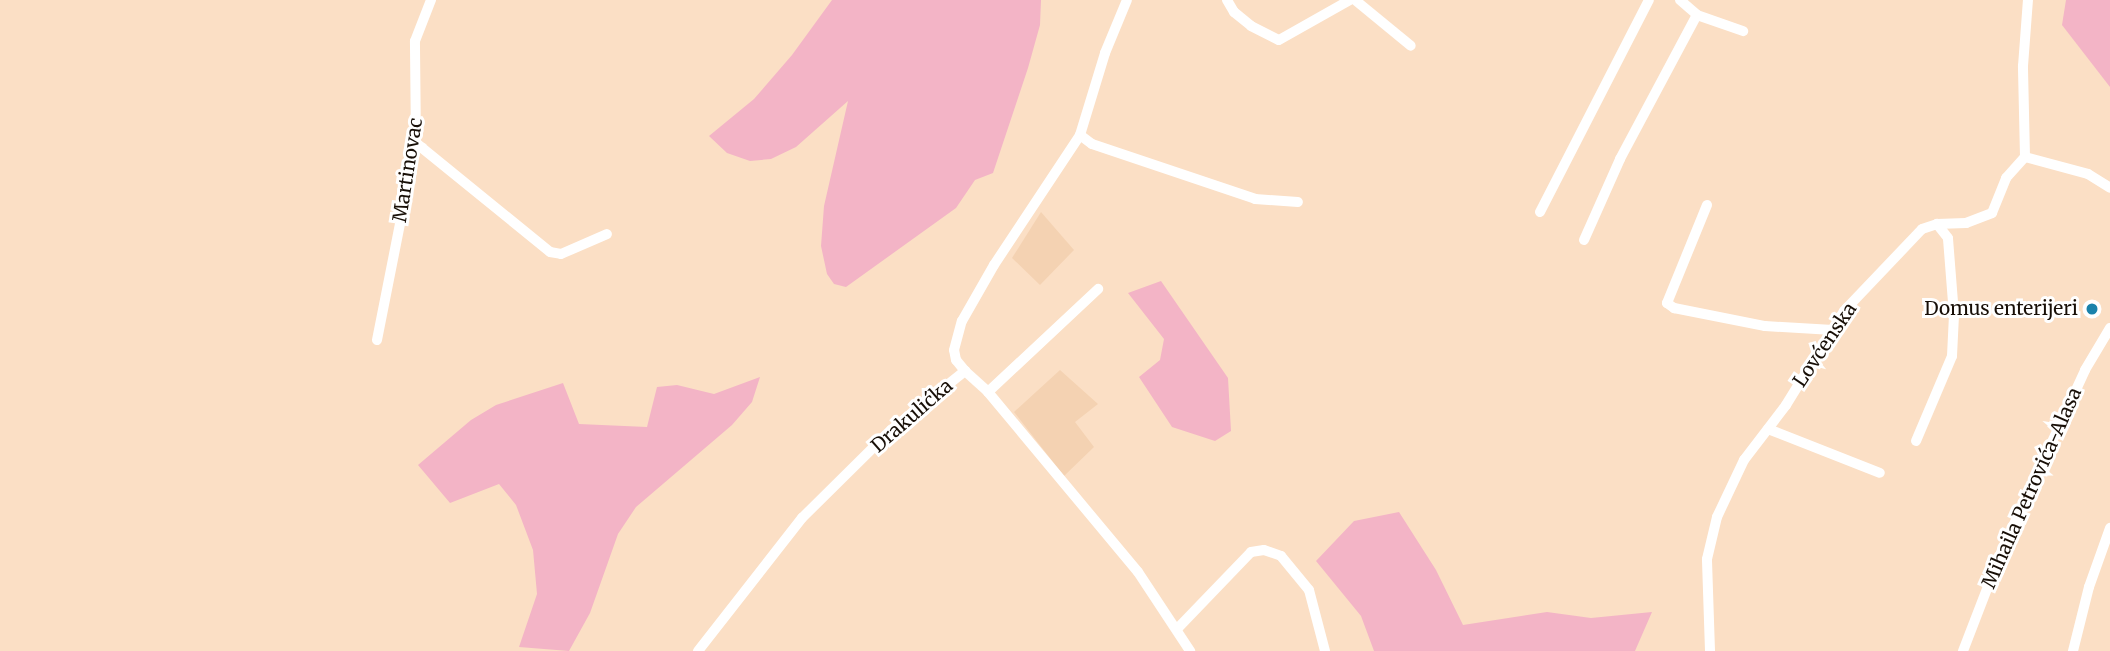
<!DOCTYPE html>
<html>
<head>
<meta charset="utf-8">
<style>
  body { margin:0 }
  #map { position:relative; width:2110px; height:651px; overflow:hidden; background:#fbdfc5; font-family:Merriweather,serif }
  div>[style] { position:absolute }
  .built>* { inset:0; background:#f4d2b2 }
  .green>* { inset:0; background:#f3b4c6 }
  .minor>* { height:10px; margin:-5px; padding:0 5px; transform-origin:5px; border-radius:5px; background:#fff }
  .dots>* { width:19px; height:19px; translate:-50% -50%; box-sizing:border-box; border:4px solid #fff; border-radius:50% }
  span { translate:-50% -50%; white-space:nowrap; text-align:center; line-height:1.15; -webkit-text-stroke:6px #fff; paint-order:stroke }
  .street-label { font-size:19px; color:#170e06 }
  .poi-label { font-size:19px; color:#170e06 }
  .right { translate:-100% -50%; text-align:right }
</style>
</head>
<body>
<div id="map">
  <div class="built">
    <i style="clip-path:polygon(1041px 212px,1074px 250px,1040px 285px,1012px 258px)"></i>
    <i style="clip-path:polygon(1060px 370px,1098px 404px,1075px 422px,1094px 447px,1064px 476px,1014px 412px)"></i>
  </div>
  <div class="green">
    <i style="clip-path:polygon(832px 0,1041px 0,1040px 25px,1028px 68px,993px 173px,975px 180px,956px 208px,846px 287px,834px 284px,827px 274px,821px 246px,824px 206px,848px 101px,796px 147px,771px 159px,750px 161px,727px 153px,709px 136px,754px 99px,792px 55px)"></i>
    <i style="clip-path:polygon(2066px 0,2110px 0,2110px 87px,2062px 25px)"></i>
    <i style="clip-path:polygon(1161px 281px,1228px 378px,1231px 431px,1215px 441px,1172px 427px,1139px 377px,1160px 360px,1164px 339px,1128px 293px)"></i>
    <i style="clip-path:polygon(760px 377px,752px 402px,732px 425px,636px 507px,618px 534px,590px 613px,569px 651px,519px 647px,537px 594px,533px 550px,516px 505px,499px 484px,450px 503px,418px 465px,471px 420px,496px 405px,563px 383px,579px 424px,647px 427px,657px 387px,677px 385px,714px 394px)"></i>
    <i style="clip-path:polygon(1399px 512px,1436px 570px,1463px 625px,1547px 612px,1591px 618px,1652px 612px,1635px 651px,1374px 651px,1361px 616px,1316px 561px,1354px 521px)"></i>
  </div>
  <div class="minor">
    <i style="left:1227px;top:0;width:14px;rotate:60deg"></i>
    <i style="left:1234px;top:12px;width:22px;rotate:39deg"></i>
    <i style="left:1251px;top:26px;width:31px;rotate:27deg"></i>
    <i style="left:1279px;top:40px;width:81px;rotate:-29.4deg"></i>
    <i style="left:1355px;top:0;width:72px;rotate:39.4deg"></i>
    <i style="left:1680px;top:0;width:23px;rotate:41deg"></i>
    <i style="left:1697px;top:15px;width:49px;rotate:19.2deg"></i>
    <i style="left:1080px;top:135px;width:15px;rotate:37deg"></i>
    <i style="left:1092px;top:144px;width:172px;rotate:18.6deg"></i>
    <i style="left:1255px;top:199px;width:43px;rotate:4deg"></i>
    <i style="left:416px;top:143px;width:173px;rotate:39.1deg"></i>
    <i style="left:550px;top:252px;width:11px;rotate:10deg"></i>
    <i style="left:561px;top:254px;width:50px;rotate:-23.5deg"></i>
    <i style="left:2025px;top:157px;width:91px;rotate:-91.3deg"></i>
    <i style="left:2023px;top:66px;width:66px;rotate:-85.7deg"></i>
    <i style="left:1707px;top:205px;width:106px;rotate:112.2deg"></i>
    <i style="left:1667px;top:303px;width:9px;rotate:36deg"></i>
    <i style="left:1674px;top:308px;width:93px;rotate:11.2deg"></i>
    <i style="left:1765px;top:326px;width:68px;rotate:3.4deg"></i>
    <i style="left:1540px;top:212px;width:238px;rotate:-62.8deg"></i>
    <i style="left:1584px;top:240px;width:89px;rotate:-66deg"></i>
    <i style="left:1620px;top:159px;width:163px;rotate:-61.9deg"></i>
    <i style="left:377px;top:340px;width:201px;rotate:-78.8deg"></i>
    <i style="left:416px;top:143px;width:102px;rotate:-90.6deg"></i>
    <i style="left:415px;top:41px;width:44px;rotate:-68.7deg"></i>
    <i style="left:965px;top:371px;width:31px;rotate:42deg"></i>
    <i style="left:988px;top:392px;width:234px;rotate:50.2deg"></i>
    <i style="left:1138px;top:572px;width:95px;rotate:56.6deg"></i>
    <i style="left:988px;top:392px;width:151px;rotate:-43.1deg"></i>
    <i style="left:1768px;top:429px;width:120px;rotate:21.4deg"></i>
    <i style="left:1916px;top:441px;width:92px;rotate:-67deg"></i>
    <i style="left:1952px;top:356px;width:41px;rotate:-87.2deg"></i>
    <i style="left:1954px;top:315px;width:77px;rotate:-94.5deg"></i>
    <i style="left:1948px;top:238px;width:18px;rotate:-128deg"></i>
    <i style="left:1177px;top:629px;width:107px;rotate:-46.1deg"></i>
    <i style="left:1251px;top:552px;width:13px;rotate:-9deg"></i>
    <i style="left:1264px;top:550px;width:18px;rotate:19deg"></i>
    <i style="left:1281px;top:556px;width:44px;rotate:50.5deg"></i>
    <i style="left:1309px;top:590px;width:63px;rotate:75.3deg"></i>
    <i style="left:698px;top:651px;width:169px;rotate:-52deg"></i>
    <i style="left:802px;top:518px;width:125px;rotate:-44.7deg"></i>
    <i style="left:891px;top:430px;width:95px;rotate:-38.6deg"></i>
    <i style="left:965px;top:371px;width:14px;rotate:-129deg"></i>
    <i style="left:956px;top:360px;width:10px;rotate:-101deg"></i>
    <i style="left:954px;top:350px;width:30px;rotate:-75deg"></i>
    <i style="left:962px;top:321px;width:64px;rotate:-60.3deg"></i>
    <i style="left:994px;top:265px;width:156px;rotate:-56.5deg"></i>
    <i style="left:1080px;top:135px;width:86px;rotate:-73deg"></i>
    <i style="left:1105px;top:53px;width:57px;rotate:-67.5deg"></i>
    <i style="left:1710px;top:651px;width:92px;rotate:-91.9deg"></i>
    <i style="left:1707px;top:559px;width:43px;rotate:-76.6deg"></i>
    <i style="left:1717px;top:517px;width:63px;rotate:-64.7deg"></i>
    <i style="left:1744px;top:460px;width:69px;rotate:-52.6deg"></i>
    <i style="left:1786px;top:405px;width:110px;rotate:-58.3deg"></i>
    <i style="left:1844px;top:311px;width:113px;rotate:-46.4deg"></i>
    <i style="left:1922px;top:229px;width:16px;rotate:-18deg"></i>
    <i style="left:1937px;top:224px;width:29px;rotate:-2deg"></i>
    <i style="left:1966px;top:223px;width:28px;rotate:-21deg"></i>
    <i style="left:1992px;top:213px;width:38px;rotate:-68deg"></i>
    <i style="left:2006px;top:178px;width:28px;rotate:-48deg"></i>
    <i style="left:2025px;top:157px;width:65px;rotate:15.1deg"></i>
    <i style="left:2088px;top:174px;width:26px;rotate:32deg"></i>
    <i style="left:1963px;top:651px;width:108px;rotate:-68.9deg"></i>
    <i style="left:2002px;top:550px;width:198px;rotate:-65.2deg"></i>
    <i style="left:2085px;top:370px;width:49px;rotate:-59.2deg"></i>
    <i style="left:2073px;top:651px;width:66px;rotate:-76deg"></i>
    <i style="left:2089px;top:587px;width:63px;rotate:-70.4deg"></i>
  </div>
  <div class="dots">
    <i style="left:2092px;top:309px;background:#1a82ab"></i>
  </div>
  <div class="street-label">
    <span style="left:408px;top:170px;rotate:-81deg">Martinovac</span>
    <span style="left:1825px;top:345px;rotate:-56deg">Lovćenska</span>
    <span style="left:912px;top:416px;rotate:-41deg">Drakulićka</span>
    <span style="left:2032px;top:488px;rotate:-66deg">Mihaila Petrovića-Alasa</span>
  </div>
  <div class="poi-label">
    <span class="right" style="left:2078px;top:309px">Domus enterijeri</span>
  </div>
</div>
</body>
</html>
